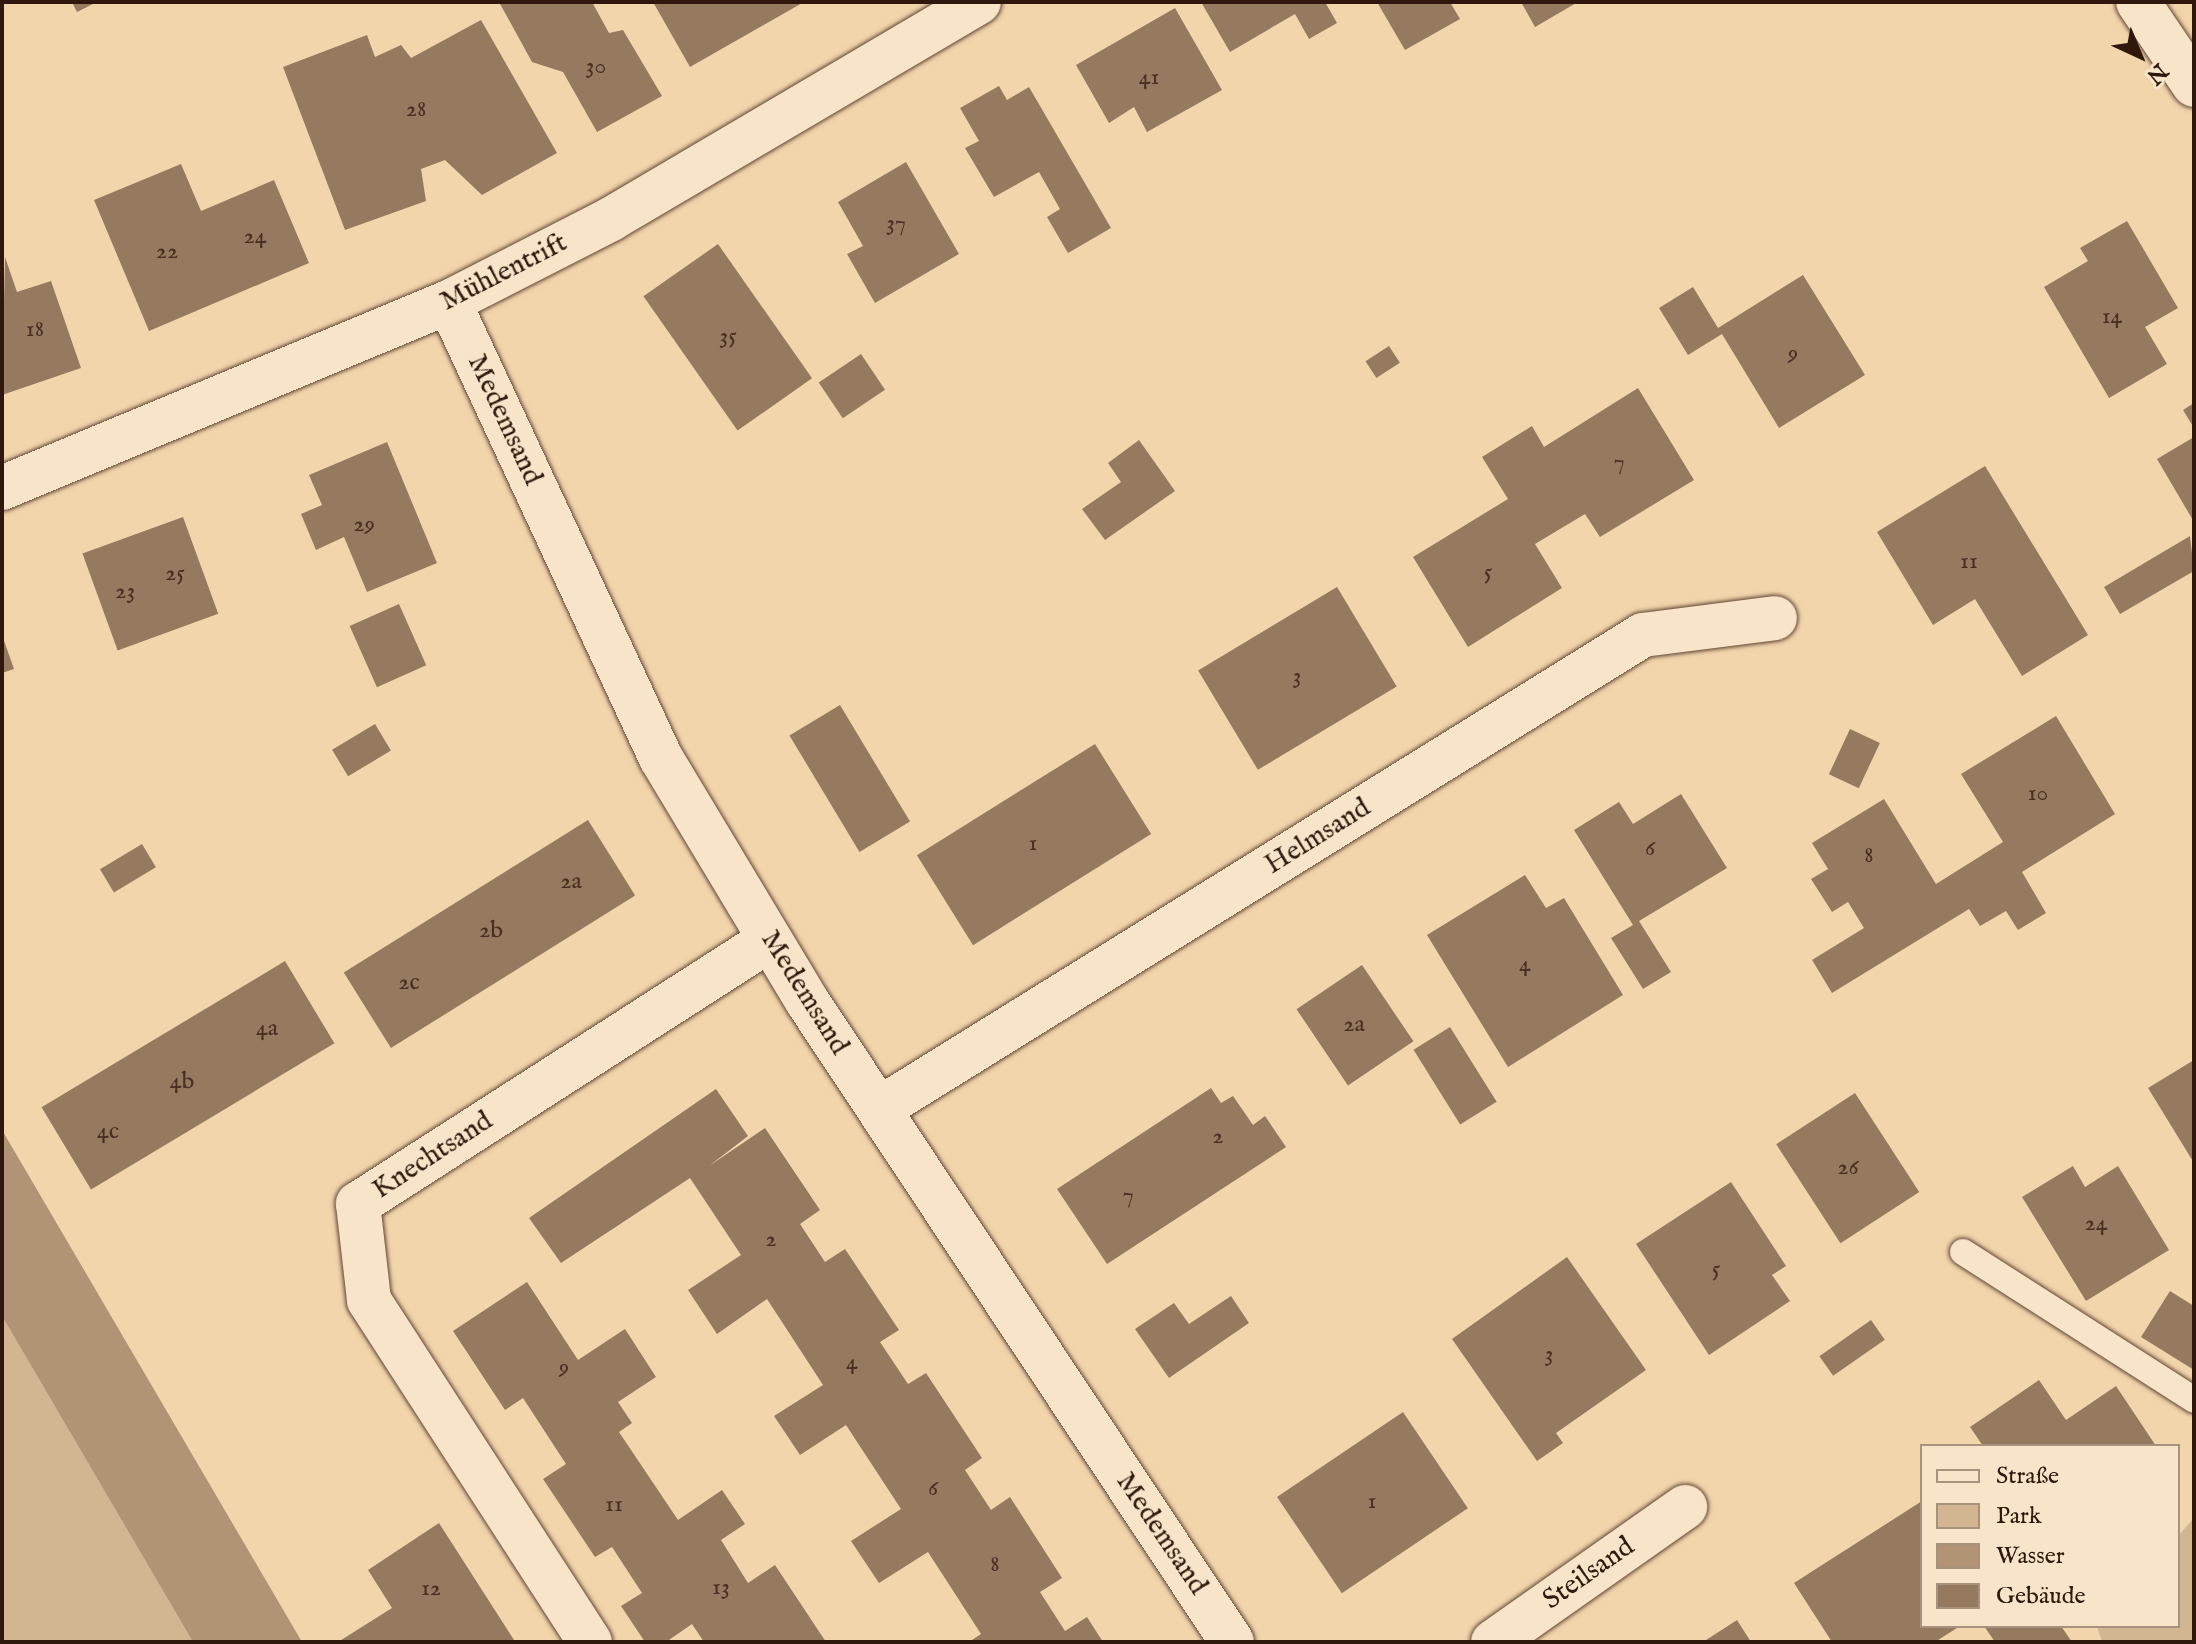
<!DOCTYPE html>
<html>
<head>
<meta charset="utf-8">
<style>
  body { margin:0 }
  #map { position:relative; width:2196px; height:1644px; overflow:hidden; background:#f3d5ac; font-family:"IM FELL English",serif }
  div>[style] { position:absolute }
  .green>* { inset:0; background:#d2b591 }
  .water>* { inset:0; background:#b19476 }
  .building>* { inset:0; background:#957a60; transform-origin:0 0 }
  .roads { filter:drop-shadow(0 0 2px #614635) drop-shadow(0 0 2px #614635) }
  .lane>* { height:26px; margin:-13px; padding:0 13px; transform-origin:13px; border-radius:13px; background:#f7e4c9 }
  .street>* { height:44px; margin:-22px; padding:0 22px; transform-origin:22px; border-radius:22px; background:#f7e4c9 }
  span { translate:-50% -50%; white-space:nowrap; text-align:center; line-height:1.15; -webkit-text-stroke:7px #f7e4c9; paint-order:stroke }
  .number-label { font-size:24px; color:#493022 }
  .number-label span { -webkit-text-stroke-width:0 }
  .street-label { font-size:28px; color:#30170d }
  .frame { position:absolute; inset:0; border:4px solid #30170d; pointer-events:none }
  .legend { position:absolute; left:1920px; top:1444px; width:260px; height:184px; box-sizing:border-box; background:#f7e4c9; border:2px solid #a7927e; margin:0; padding:10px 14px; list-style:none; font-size:24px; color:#30170d }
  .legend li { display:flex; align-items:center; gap:16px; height:40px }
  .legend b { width:40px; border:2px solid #a7927e }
  .north { position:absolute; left:2100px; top:16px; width:80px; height:80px; -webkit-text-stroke:6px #f7e4c9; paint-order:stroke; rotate:136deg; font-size:22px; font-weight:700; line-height:32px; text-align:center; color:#30170d }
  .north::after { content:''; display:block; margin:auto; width:28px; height:36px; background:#30170d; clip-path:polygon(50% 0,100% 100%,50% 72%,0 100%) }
</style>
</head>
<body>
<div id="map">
  <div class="green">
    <i style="clip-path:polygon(2px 1316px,193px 1642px,2px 1642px)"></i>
    <i style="clip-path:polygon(2194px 1518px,2194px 1642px,2102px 1642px,2097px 1626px,2178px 1626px,2178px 1536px)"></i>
  </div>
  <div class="water">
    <i style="clip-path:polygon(2px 1130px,302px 1642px,193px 1642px,2px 1316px)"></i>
  </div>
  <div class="building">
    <i style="clip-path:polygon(72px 2px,97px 2px,77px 12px)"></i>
    <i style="clip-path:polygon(499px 2px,592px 2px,609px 33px,623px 30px,662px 96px,597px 132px,563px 72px,532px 62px)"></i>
    <i style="clip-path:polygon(653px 2px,804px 2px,690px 67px)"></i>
    <i style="clip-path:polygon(1201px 2px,1325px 2px,1337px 23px,1309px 39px,1295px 14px,1230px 52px)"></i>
    <i style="clip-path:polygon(1377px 2px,1450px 2px,1460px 19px,1405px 50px)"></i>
    <i style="clip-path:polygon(1521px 2px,1578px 2px,1535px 27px)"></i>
    <i style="clip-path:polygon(1175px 8px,1222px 90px,1147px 132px,1134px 107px,1109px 123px,1076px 65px)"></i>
    <i style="clip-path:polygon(481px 20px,557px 153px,482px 195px,445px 160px,421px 169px,426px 201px,345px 230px,283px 67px,367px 35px,375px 57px,401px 45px,411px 58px)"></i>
    <i style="clip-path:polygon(999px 86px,1007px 100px,1029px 87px,1111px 228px,1068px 253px,1047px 217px,1060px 209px,1039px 172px,994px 197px,965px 148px,979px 141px,960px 108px)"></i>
    <i style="clip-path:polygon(906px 162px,959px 254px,875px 303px,847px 254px,863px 246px,838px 202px)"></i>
    <i style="clip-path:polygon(181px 164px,201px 211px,274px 180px,309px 263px,149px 331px,94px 200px)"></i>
    <i style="clip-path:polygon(2127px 221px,2178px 308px,2145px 327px,2167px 364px,2109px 398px,2044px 287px,2088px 261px,2080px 248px)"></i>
    <i style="left:718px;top:244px;width:164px;height:91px;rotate:55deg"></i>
    <i style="clip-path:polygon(5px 257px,17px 292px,51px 281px,81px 368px,2px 395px)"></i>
    <i style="clip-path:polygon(1803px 275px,1865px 375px,1779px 428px,1722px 334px,1688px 355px,1659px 308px,1693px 287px,1718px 328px)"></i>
    <i style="left:1389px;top:346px;width:20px;height:28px;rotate:57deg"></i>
    <i style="left:861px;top:354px;width:43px;height:51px;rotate:56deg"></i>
    <i style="clip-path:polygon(1638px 388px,1694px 480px,1600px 537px,1585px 514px,1535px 544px,1562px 588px,1468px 647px,1413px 557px,1508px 499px,1482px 457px,1532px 426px,1544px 447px)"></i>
    <i style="clip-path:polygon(2194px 403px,2194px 428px,2183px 410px)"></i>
    <i style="clip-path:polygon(2194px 437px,2194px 522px,2157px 459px)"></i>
    <i style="clip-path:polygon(1139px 440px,1175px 491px,1105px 540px,1082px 509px,1121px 482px,1108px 463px)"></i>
    <i style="clip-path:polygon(387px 442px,437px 563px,367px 592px,344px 537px,316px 550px,301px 514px,322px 505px,309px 475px)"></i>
    <i style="clip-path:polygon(1985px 466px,2088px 635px,2022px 676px,1975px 599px,1933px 625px,1877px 532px)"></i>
    <i style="left:183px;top:517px;width:103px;height:107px;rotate:70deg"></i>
    <i style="clip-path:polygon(2190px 536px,2194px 571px,2120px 614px,2104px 587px)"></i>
    <i style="left:1337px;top:587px;width:116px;height:162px;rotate:59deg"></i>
    <i style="left:399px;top:604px;width:67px;height:54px;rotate:66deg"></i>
    <i style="clip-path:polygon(2px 635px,14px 669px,2px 673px)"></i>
    <i style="left:840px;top:705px;width:136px;height:59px;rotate:59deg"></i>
    <i style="clip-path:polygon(2056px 716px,2115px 814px,2022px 872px,2046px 913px,2018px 930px,2006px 911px,1980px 926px,1969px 909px,1832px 993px,1812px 960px,1864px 928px,1848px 902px,1832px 912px,1811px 879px,1828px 869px,1812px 843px,1884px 799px,1936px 884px,2003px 842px,1961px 774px)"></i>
    <i style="left:375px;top:724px;width:31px;height:50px;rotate:59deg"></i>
    <i style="left:1850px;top:729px;width:33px;height:50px;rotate:25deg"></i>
    <i style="left:1095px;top:744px;width:106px;height:210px;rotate:58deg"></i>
    <i style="clip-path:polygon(1681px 794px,1727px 868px,1639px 921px,1671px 972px,1643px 989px,1611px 938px,1633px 925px,1574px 830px,1619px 802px,1633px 824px)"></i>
    <i style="left:588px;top:820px;width:89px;height:288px;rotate:58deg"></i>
    <i style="left:142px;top:844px;width:27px;height:49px;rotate:59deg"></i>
    <i style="clip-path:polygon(1525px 875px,1546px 908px,1564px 898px,1623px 995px,1508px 1067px,1427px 935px)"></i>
    <i style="left:285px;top:961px;width:96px;height:284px;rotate:59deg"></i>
    <i style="left:1362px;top:965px;width:92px;height:79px;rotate:56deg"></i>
    <i style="left:1450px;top:1027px;width:88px;height:43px;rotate:58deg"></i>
    <i style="clip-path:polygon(2194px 1060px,2194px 1163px,2148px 1088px)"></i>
    <i style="clip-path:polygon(1211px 1088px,1221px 1103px,1233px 1096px,1253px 1125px,1265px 1116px,1286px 1147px,1107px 1264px,1057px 1189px)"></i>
    <i style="clip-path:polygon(716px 1089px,748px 1136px,709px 1166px,765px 1128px,820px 1210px,800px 1224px,825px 1262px,845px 1249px,899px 1330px,880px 1342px,908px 1384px,926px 1373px,982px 1458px,965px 1470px,991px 1510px,1010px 1497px,1062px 1578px,1040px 1592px,1065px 1631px,1087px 1617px,1103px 1642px,969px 1642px,981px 1634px,928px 1552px,879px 1583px,851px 1541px,901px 1509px,846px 1425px,800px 1455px,774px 1416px,823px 1385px,767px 1299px,717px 1334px,688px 1290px,741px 1255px,690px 1178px,561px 1263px,529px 1218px)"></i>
    <i style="left:1855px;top:1093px;width:118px;height:94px;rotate:57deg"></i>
    <i style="clip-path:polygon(2073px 1166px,2085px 1187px,2118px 1166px,2169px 1250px,2086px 1301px,2022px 1197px)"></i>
    <i style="clip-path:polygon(1731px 1182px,1786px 1266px,1772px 1275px,1790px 1301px,1709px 1355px,1636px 1244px)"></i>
    <i style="clip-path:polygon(1567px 1257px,1646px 1370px,1556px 1433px,1563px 1443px,1537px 1461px,1452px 1339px)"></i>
    <i style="clip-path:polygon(527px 1282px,578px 1360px,625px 1329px,656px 1377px,618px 1402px,632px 1423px,619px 1432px,678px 1520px,722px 1490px,745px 1524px,721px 1540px,748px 1583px,775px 1565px,826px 1642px,704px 1642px,692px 1624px,666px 1642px,645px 1642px,621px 1606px,642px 1593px,612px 1547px,595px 1557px,543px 1479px,566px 1464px,523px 1398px,505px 1410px,453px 1331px)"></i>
    <i style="clip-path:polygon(2170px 1291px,2194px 1306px,2194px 1370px,2141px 1337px)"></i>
    <i style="clip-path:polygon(1231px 1296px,1249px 1323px,1169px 1378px,1135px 1329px,1174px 1303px,1189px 1324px)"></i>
    <i style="left:1871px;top:1320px;width:24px;height:63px;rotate:55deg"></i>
    <i style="clip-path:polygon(2039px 1380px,2066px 1420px,2116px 1386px,2156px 1446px,1983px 1446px,1970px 1427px)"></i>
    <i style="left:1403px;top:1412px;width:116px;height:152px;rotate:56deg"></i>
    <i style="clip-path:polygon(1922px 1501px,1922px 1626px,1960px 1626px,1935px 1642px,1832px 1642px,1794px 1583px)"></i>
    <i style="clip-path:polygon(439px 1523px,514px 1640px,338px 1642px,392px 1608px,368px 1570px)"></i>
    <i style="clip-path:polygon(1737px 1620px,1751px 1642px,1703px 1642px)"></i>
    <i style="clip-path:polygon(1984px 1626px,2061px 1626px,2072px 1642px,1995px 1642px)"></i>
  </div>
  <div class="roads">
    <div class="lane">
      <i style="left:1963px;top:1252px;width:274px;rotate:32.6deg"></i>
    </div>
    <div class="street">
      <i style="left:2138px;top:2px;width:100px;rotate:56deg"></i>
      <i style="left:449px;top:302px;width:503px;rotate:65.07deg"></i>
      <i style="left:661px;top:758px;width:283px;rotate:59deg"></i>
      <i style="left:807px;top:1001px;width:769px;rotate:56.45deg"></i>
      <i style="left:2px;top:488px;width:484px;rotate:-22.6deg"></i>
      <i style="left:449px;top:302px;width:182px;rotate:-27.1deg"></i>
      <i style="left:611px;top:219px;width:427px;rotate:-30.5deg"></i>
      <i style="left:879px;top:1109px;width:899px;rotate:-31.82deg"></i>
      <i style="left:1643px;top:635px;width:133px;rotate:-7.3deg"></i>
      <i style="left:590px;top:1642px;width:407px;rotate:-122.9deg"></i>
      <i style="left:369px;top:1300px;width:97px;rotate:-96.5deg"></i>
      <i style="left:358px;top:1204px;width:489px;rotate:-32.7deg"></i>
      <i style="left:1493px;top:1642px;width:235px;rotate:-35.1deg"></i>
    </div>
  </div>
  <div class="number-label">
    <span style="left:596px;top:67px">30</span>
    <span style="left:1149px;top:78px">41</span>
    <span style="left:416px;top:110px">28</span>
    <span style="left:896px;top:224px">37</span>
    <span style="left:255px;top:237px">24</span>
    <span style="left:167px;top:252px">22</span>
    <span style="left:2112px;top:317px">14</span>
    <span style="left:35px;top:330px">18</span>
    <span style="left:728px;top:337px">35</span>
    <span style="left:1793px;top:354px">9</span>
    <span style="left:1619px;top:463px">7</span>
    <span style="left:364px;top:525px">29</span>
    <span style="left:1969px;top:562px">11</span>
    <span style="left:1488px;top:573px">5</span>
    <span style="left:175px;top:574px">25</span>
    <span style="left:125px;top:592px">23</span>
    <span style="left:1297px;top:677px">3</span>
    <span style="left:2038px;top:794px">10</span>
    <span style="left:1033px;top:844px">1</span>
    <span style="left:1650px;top:849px">6</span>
    <span style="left:1869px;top:856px">8</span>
    <span style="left:571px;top:882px">2a</span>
    <span style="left:491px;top:931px">2b</span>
    <span style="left:1525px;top:965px">4</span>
    <span style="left:409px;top:983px">2c</span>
    <span style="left:1354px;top:1025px">2a</span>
    <span style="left:267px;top:1029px">4a</span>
    <span style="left:182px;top:1082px">4b</span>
    <span style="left:108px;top:1132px">4c</span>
    <span style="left:1218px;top:1137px">2</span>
    <span style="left:1848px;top:1168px">26</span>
    <span style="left:1128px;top:1196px">7</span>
    <span style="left:2096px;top:1224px">24</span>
    <span style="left:771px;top:1240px">2</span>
    <span style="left:1716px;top:1270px">5</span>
    <span style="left:1549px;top:1355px">3</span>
    <span style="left:852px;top:1363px">4</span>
    <span style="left:564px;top:1368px">9</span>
    <span style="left:933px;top:1489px">6</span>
    <span style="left:1372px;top:1502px">1</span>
    <span style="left:614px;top:1505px">11</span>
    <span style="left:995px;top:1565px">8</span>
    <span style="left:721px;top:1588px">13</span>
    <span style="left:431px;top:1589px">12</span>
  </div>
  <div class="street-label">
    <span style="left:504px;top:273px;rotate:-27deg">Mühlentrift</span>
    <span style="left:504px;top:420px;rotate:65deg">Medemsand</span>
    <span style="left:1318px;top:837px;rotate:-32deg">Helmsand</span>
    <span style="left:804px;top:993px;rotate:58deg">Medemsand</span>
    <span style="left:433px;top:1156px;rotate:-33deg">Knechtsand</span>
    <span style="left:1161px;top:1534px;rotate:56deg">Medemsand</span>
    <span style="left:1589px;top:1574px;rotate:-35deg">Steilsand</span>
  </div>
  <div class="frame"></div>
  <ul class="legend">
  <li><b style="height:10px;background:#f7e4c9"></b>Straße</li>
  <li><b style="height:22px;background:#d2b591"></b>Park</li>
  <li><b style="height:22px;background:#b19476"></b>Wasser</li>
  <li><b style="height:22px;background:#957a60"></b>Gebäude</li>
  </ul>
  <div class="north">N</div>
</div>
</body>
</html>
